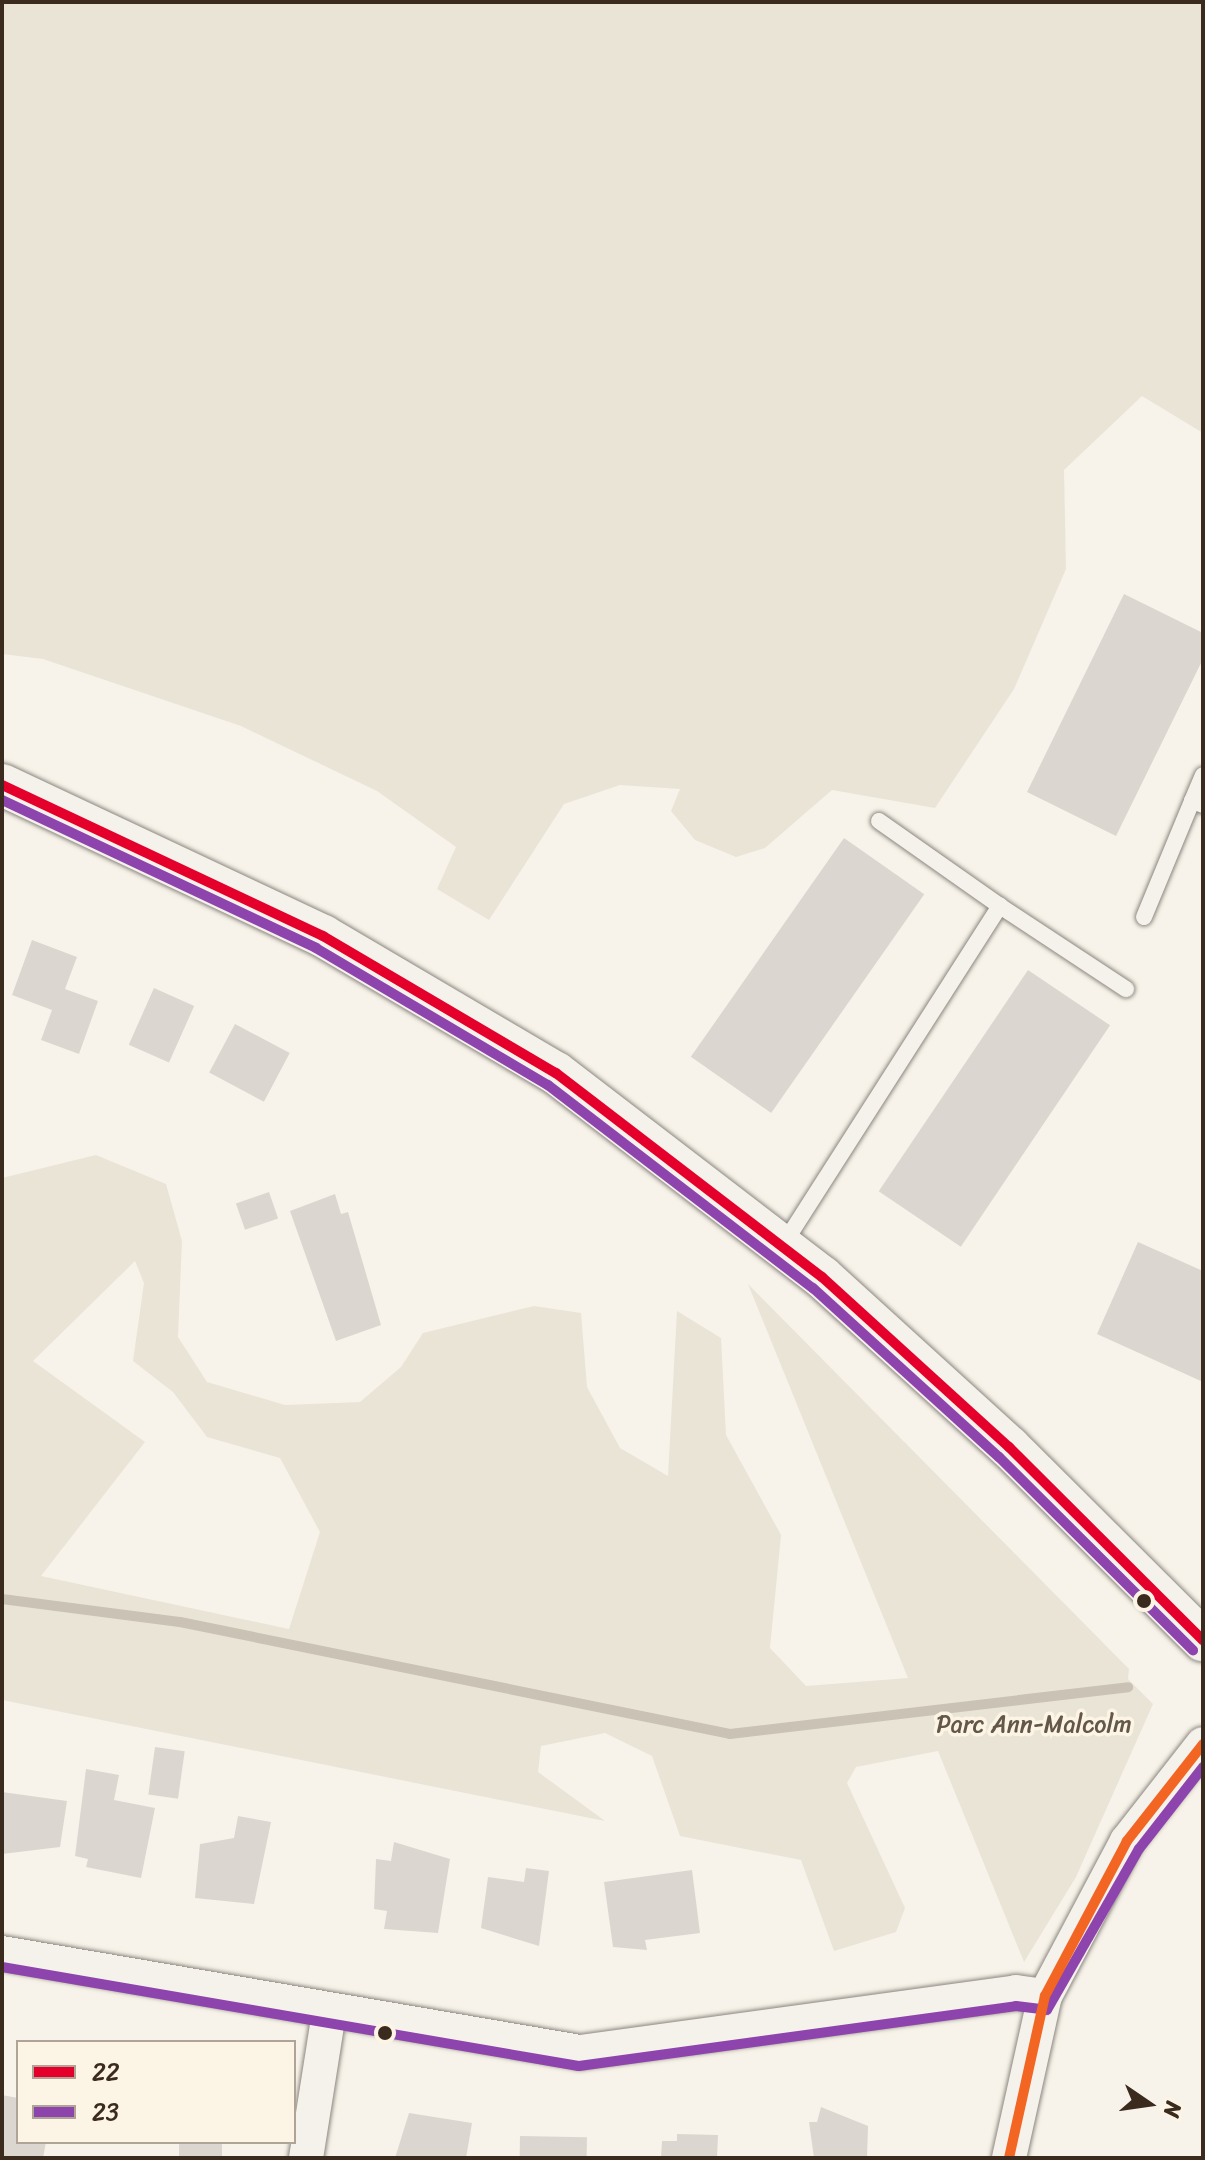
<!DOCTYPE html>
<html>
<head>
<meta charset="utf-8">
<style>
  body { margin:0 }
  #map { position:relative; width:1205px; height:2160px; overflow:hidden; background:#f7f3ea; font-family:Sriracha,sans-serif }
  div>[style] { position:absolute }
  .green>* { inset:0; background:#eae4d7 }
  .stream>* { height:10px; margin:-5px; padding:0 5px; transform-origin:5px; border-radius:5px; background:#cac2b5 }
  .building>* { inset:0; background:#dbd7d0; transform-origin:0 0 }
  .roads { filter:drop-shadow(0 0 2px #8b867f) drop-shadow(0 0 2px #8b867f) }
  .service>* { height:16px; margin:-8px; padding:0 8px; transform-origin:8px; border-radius:8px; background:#f5f2ec }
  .minor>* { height:34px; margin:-17px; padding:0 17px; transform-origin:17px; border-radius:17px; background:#f5f2ec }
  .tertiary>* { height:42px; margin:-21px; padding:0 21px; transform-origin:21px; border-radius:21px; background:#f5f2ec }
  .bus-1>* { height:10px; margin:-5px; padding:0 5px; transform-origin:5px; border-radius:5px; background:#e4002b }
  .bus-2>* { height:10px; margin:-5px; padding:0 5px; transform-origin:5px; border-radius:5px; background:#8e44ad }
  .bus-3>* { height:10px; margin:-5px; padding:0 5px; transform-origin:5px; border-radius:5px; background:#f26522 }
  .dots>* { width:22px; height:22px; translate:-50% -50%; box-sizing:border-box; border:4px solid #fcf5e5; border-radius:50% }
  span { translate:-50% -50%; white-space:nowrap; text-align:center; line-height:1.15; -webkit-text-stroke:7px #fcf5e5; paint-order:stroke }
  .park-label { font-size:24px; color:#645648 }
  .frame { position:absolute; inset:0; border:4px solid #3b2a1e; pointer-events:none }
  .legend { position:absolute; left:16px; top:2040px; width:280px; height:104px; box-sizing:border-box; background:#fcf5e5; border:2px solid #afa495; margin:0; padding:10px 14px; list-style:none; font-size:24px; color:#3b2a1e }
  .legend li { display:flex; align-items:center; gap:16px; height:40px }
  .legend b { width:40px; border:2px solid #afa495 }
  .north { position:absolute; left:1109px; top:2064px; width:80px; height:80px; -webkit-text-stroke:6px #fcf5e5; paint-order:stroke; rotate:103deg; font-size:22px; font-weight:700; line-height:32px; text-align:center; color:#3b2a1e }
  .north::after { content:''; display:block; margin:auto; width:28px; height:36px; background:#3b2a1e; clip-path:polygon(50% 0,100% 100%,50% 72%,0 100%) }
</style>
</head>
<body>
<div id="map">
  <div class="green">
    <i style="clip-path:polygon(2px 2px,1203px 2px,1203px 433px,1142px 396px,1064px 470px,1066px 569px,1014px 689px,935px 808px,832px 790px,765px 848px,736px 857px,695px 840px,671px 811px,680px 789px,620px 785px,564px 804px,489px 920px,437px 889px,456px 847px,377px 791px,241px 726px,43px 659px,2px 654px)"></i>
    <i style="clip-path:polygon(evenodd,96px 1155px,166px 1184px,182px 1241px,178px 1337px,207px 1382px,285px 1405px,360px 1402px,401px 1367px,423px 1333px,534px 1306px,581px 1313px,587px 1387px,620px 1448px,668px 1476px,677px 1311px,721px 1338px,726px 1435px,781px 1535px,770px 1648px,806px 1686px,908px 1678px,748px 1284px,1129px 1669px,1128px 1679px,1153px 1704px,1076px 1877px,1024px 1962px,938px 1751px,856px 1767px,847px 1783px,905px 1908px,896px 1932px,834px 1951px,801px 1860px,680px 1836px,652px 1756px,605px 1733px,541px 1746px,538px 1772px,605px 1821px,2px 1700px,2px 1178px,96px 1155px,135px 1261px,144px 1283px,133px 1361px,173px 1392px,207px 1437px,280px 1458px,320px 1532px,289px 1629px,41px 1576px,145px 1442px,33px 1361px,135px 1261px)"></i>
  </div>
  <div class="stream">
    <i style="left:2px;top:1599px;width:179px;rotate:7.4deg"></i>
    <i style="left:180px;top:1622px;width:561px;rotate:11.51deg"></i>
    <i style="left:730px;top:1734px;width:401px;rotate:-6.7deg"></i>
  </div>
  <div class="building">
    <i style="clip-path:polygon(1124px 594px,1203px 633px,1203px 659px,1116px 836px,1027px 792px)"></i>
    <i style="left:844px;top:838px;width:98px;height:267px;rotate:35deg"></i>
    <i style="clip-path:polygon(32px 940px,77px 957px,65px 989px,98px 1001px,79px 1054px,41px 1040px,52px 1010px,12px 995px)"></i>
    <i style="left:1028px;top:970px;width:99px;height:267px;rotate:34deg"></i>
    <i style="left:154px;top:988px;width:44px;height:62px;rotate:24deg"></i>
    <i style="left:235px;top:1024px;width:62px;height:55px;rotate:28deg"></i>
    <i style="left:269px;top:1192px;width:28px;height:35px;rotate:71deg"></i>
    <i style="clip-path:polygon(335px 1194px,341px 1214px,348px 1212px,381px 1325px,336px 1341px,290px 1211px)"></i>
    <i style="clip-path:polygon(1138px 1242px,1203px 1271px,1203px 1382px,1097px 1334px)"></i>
    <i style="left:155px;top:1747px;width:30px;height:48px;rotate:8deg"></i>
    <i style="clip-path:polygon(86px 1769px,119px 1775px,114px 1800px,155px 1808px,141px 1878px,86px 1867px,88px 1859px,75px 1856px)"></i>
    <i style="clip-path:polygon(2px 1792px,67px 1801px,60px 1847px,2px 1854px)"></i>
    <i style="clip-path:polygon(238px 1816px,271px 1822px,254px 1904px,195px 1898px,200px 1844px,234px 1838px)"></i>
    <i style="clip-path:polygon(394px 1842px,450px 1859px,438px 1933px,384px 1929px,387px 1911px,374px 1909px,376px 1859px,391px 1861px)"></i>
    <i style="clip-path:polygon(526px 1868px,549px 1871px,539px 1946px,481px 1928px,488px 1877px,524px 1882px)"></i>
    <i style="clip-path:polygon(692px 1870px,700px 1933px,645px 1940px,647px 1950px,613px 1947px,604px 1882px)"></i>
    <i style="clip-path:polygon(2px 2095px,18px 2098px,18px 2142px,46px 2142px,43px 2158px,2px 2158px)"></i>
    <i style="clip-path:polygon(821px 2107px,868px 2126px,867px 2158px,814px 2158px,809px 2122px,817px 2122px)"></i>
    <i style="clip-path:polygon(409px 2113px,472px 2123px,466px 2158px,395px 2158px)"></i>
    <i style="clip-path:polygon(677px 2134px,718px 2135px,717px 2158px,661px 2158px,662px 2141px,677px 2141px)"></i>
    <i style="left:520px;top:2136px;width:67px;height:22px;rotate:1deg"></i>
    <i style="left:179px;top:2142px;width:43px;height:16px"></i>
  </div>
  <div class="roads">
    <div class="service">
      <i style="left:1192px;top:801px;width:28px;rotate:-67deg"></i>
      <i style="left:879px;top:821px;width:148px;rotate:35.1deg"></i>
      <i style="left:1144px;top:917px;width:126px;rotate:-67.5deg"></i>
      <i style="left:1192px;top:801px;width:12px;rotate:20deg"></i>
      <i style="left:783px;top:1245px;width:403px;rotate:-57.4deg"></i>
      <i style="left:1000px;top:906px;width:151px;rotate:33.4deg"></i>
    </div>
    <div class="minor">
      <i style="left:2px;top:1953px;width:586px;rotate:9.72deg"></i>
      <i style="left:580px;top:2052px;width:440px;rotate:-7.8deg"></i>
      <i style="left:1016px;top:1992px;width:29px;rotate:8deg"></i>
      <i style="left:306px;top:2158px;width:148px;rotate:-81deg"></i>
      <i style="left:1009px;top:2158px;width:166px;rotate:-77.5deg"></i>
      <i style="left:1045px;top:1996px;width:175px;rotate:-62.1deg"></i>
      <i style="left:1127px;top:1841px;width:123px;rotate:-51.9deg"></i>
    </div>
    <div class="tertiary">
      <i style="left:2px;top:785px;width:355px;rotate:25.2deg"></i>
      <i style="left:323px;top:936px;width:270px;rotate:30.5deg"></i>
      <i style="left:556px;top:1073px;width:335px;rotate:37.5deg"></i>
      <i style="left:822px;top:1277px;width:253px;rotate:42.3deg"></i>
      <i style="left:1009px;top:1447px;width:274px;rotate:44.9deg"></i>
    </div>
  </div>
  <div class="bus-1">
    <i style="left:2px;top:785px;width:355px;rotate:25.2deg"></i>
    <i style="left:323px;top:936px;width:270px;rotate:30.5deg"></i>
    <i style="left:556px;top:1073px;width:335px;rotate:37.5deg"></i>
    <i style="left:822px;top:1277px;width:253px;rotate:42.3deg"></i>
    <i style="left:1009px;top:1447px;width:274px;rotate:44.9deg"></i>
  </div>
  <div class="bus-2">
    <i style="left:2px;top:800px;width:347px;rotate:25.2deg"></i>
    <i style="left:316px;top:948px;width:269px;rotate:30.6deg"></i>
    <i style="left:548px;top:1085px;width:334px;rotate:37.5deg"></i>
    <i style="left:813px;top:1288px;width:251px;rotate:42.3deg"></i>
    <i style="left:999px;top:1457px;width:274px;rotate:44.9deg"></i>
    <i style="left:2px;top:1967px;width:585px;rotate:9.74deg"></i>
    <i style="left:579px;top:2066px;width:441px;rotate:-7.8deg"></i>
    <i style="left:1016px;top:2006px;width:31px;rotate:7deg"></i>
    <i style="left:1047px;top:2010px;width:185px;rotate:-60.3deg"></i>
    <i style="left:1139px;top:1849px;width:104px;rotate:-52deg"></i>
  </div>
  <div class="bus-3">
    <i style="left:1009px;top:2158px;width:166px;rotate:-77.5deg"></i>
    <i style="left:1045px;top:1996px;width:175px;rotate:-62.1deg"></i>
    <i style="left:1127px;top:1841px;width:123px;rotate:-51.9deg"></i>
  </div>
  <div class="dots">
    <i style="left:1144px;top:1601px;background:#3b2a1e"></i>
    <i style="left:385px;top:2033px;background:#3b2a1e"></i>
  </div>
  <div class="park-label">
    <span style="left:1034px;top:1725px">Parc Ann-Malcolm</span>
  </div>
  <div class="frame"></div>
  <ul class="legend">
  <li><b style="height:10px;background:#e4002b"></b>22</li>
  <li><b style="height:10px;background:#8e44ad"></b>23</li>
  </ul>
  <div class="north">N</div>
</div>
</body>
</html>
